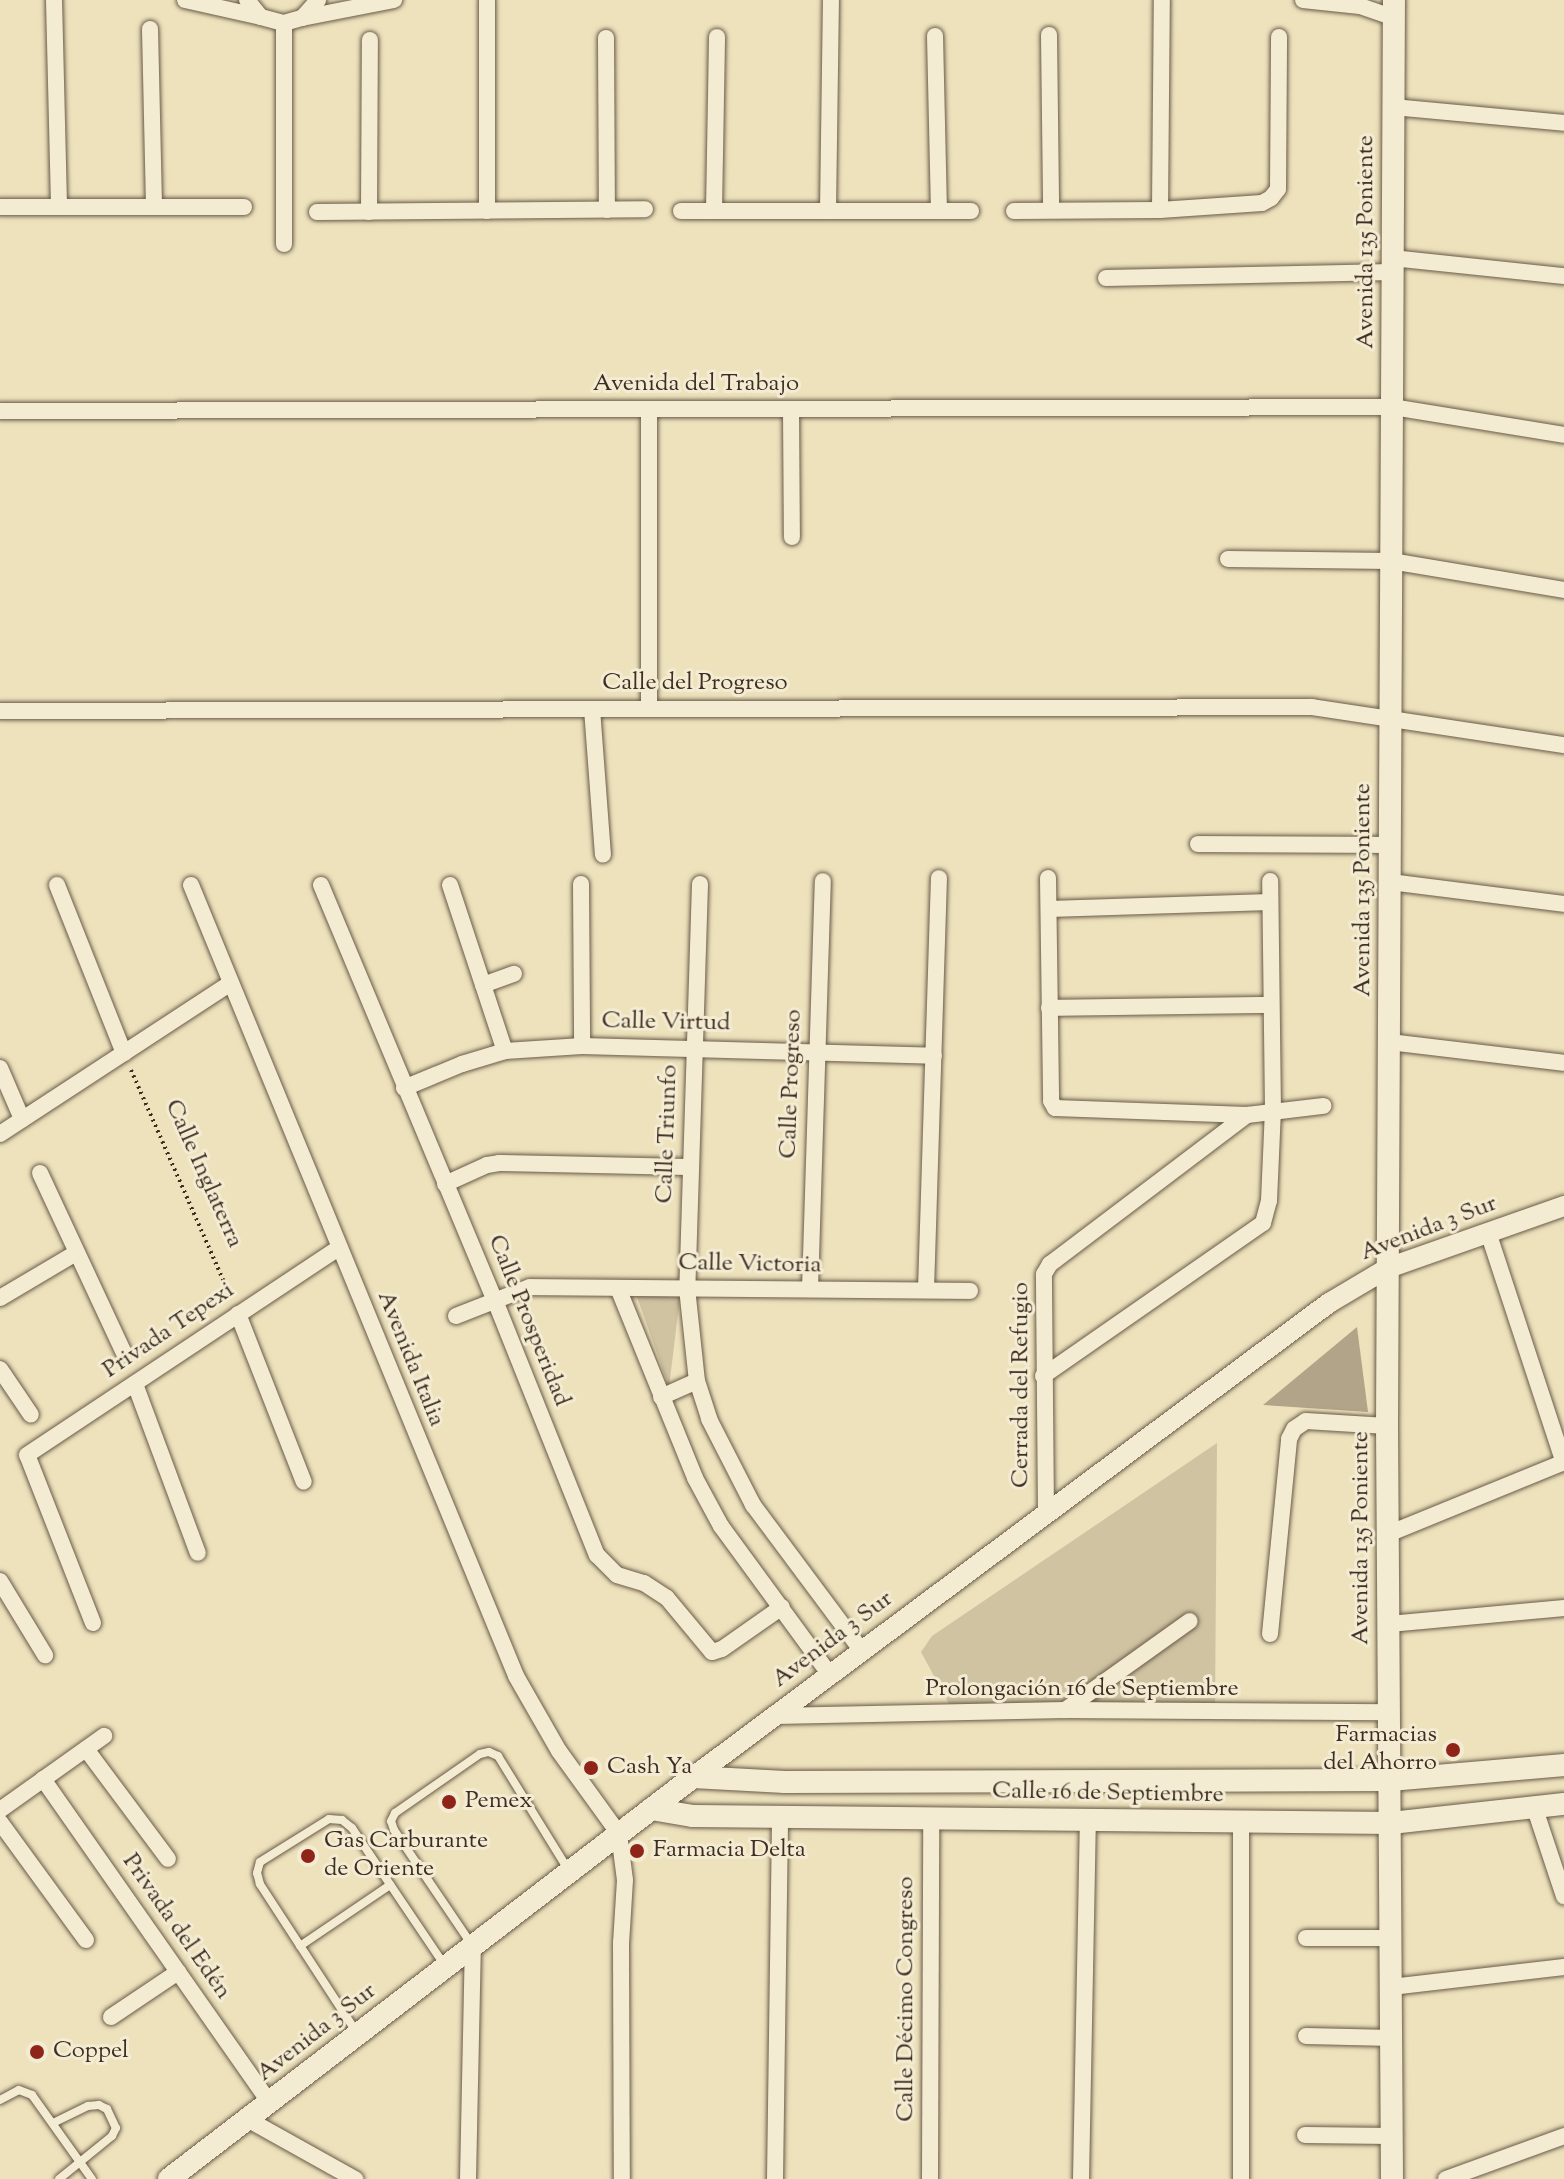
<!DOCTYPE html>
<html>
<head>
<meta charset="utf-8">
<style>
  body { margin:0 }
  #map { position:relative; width:1564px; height:2179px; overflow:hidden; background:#ede2bc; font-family:"Sorts Mill Goudy",serif }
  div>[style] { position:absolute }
  .green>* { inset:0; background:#cfc3a2 }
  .water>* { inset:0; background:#b2a488 }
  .path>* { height:4px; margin-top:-2px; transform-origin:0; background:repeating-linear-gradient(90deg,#3e2d22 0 2px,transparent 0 6px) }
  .roads { filter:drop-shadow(0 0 2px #6a5a48) drop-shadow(0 0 2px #6a5a48) }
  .service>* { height:8px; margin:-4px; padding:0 4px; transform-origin:4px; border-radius:4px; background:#f3ecd3 }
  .minor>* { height:16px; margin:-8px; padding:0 8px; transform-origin:8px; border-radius:8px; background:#f3ecd3 }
  .tertiary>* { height:20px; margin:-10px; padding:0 10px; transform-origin:10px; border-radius:10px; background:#f3ecd3 }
  .secondary>* { height:22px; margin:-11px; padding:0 11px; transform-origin:11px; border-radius:11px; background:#f3ecd3 }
  .dots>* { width:22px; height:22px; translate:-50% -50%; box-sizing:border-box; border:4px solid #f3ecd3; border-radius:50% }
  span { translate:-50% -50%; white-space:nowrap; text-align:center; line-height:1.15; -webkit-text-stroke:6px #f3ecd3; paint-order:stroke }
  .street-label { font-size:24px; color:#3e2d22 }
  .poi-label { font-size:24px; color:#3e2d22 }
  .right { translate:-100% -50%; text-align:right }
  .left { translate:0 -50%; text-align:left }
</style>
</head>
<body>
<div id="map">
  <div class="green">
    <i style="clip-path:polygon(636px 1294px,680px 1297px,669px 1387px)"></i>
    <i style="clip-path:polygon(1217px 1443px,1215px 1710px,954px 1713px,921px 1652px,932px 1636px)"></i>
  </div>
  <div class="water">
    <i style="clip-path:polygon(1357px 1327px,1368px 1412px,1263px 1405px)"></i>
  </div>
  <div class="path">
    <i style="left:131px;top:1070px;width:251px;rotate:66.3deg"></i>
  </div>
  <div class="roads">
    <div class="service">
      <i style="left:472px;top:1945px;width:139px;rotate:-124.1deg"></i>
      <i style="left:394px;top:1830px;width:9px;rotate:-108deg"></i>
      <i style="left:391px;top:1821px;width:9px;rotate:-63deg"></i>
      <i style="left:395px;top:1813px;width:103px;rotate:-34.8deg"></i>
      <i style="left:480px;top:1754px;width:9px;rotate:-13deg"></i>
      <i style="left:489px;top:1752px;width:10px;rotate:24deg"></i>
      <i style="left:498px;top:1756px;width:135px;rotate:58.3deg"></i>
      <i style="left:300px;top:1946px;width:109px;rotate:-34.1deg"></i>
      <i style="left:357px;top:2033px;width:178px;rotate:-123.1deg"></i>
      <i style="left:260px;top:1884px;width:11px;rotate:-105deg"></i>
      <i style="left:257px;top:1873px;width:11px;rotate:-75deg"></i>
      <i style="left:260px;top:1862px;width:81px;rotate:-31.9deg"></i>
      <i style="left:329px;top:1819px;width:13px;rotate:4deg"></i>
      <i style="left:342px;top:1820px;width:13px;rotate:39deg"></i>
      <i style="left:352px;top:1828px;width:166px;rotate:56deg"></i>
      <i style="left:0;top:2100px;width:21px;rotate:-28deg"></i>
      <i style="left:19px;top:2090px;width:14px;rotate:21deg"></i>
      <i style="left:32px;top:2095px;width:103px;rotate:54.5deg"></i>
      <i style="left:53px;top:2123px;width:39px;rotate:-26deg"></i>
      <i style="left:88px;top:2106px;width:11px;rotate:-5deg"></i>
      <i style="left:99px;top:2105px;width:9px;rotate:27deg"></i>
      <i style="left:107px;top:2109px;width:21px;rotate:65deg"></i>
      <i style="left:116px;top:2128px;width:9px;rotate:117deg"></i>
      <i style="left:112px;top:2136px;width:68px;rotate:140.9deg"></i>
    </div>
    <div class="minor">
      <i style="left:54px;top:0;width:207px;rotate:88.6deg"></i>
      <i style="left:185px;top:0;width:78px;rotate:12.6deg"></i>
      <i style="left:247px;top:0;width:22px;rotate:51deg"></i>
      <i style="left:261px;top:17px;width:24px;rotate:15deg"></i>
      <i style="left:284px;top:23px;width:19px;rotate:-16deg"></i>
      <i style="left:302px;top:18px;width:24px;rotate:-48deg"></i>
      <i style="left:1303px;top:0;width:57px;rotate:6deg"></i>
      <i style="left:1360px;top:6px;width:36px;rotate:19deg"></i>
      <i style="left:302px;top:18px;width:94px;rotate:-11.1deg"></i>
      <i style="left:284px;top:23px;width:221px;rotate:90deg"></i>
      <i style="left:150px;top:29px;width:178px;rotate:88.7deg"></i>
      <i style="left:1049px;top:35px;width:175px;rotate:89.3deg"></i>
      <i style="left:935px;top:36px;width:175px;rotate:88.7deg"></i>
      <i style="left:606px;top:38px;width:172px;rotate:89.7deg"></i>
      <i style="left:1393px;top:107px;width:172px;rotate:5.3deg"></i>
      <i style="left:0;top:207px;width:244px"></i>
      <i style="left:1160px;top:210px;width:210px;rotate:-89.5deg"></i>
      <i style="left:487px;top:211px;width:211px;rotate:-90deg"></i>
      <i style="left:681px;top:211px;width:290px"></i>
      <i style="left:714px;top:211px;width:174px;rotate:-89deg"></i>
      <i style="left:828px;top:211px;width:211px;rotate:-89.2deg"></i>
      <i style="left:1014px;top:211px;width:146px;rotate:-0.4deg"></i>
      <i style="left:1160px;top:210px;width:102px;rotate:-3.9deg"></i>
      <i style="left:1262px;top:203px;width:10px;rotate:-29deg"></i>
      <i style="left:1271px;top:198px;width:11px;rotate:-52deg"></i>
      <i style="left:1278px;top:189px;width:152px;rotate:-89.6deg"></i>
      <i style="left:317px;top:212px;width:328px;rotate:-0.5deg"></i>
      <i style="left:369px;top:212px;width:172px;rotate:-89.7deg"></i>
      <i style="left:1392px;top:258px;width:173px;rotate:6deg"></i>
      <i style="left:1106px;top:278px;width:287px;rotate:-1.2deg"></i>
      <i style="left:649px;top:409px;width:300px;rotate:90deg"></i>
      <i style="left:791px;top:409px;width:128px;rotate:89.6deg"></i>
      <i style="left:0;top:411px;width:1392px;rotate:-0.16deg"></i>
      <i style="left:1392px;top:407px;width:174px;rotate:9.2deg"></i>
      <i style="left:1228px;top:559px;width:163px;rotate:0.7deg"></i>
      <i style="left:1391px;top:561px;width:175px;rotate:9.5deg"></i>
      <i style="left:592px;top:709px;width:146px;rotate:85.7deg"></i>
      <i style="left:0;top:711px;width:1312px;rotate:-0.17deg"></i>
      <i style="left:1312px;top:707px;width:255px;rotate:8.6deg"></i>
      <i style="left:1198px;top:844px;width:192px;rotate:0.3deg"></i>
      <i style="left:1048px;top:878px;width:223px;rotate:89.2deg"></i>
      <i style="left:1051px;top:1101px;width:8px;rotate:60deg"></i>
      <i style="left:1055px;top:1108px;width:192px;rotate:2.1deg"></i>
      <i style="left:1247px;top:1115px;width:77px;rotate:-6.8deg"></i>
      <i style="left:1390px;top:882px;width:175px;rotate:7.2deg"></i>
      <i style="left:581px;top:884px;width:162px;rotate:89.6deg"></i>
      <i style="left:700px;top:884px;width:404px;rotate:91.8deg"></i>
      <i style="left:687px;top:1288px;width:94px;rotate:83.9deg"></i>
      <i style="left:697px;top:1381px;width:40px;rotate:72deg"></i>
      <i style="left:709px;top:1419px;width:97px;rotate:62.9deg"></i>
      <i style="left:753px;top:1505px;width:182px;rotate:53.3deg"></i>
      <i style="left:57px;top:885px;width:181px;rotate:68.3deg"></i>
      <i style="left:191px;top:885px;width:855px;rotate:67.66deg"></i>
      <i style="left:516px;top:1676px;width:86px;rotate:60.2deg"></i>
      <i style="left:559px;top:1751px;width:102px;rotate:54.1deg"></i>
      <i style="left:619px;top:1834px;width:46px;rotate:82.6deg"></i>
      <i style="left:625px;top:1880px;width:63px;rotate:93.6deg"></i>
      <i style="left:621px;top:1943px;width:236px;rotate:89.8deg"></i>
      <i style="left:321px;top:885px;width:448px;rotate:67.3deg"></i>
      <i style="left:494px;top:1298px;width:277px;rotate:68.2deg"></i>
      <i style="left:597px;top:1555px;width:28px;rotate:45deg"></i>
      <i style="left:617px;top:1575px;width:28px;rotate:17deg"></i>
      <i style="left:644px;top:1583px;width:27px;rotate:33deg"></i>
      <i style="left:667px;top:1598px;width:70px;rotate:50.2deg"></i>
      <i style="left:712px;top:1652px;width:10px;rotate:-17deg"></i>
      <i style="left:722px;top:1649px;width:73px;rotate:-35deg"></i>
      <i style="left:450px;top:885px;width:175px;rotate:71.7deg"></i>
      <i style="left:1049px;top:909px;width:221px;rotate:-1.8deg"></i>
      <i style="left:483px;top:985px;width:33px;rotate:-20deg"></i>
      <i style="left:1049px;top:1008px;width:221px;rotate:-0.8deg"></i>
      <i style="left:1389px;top:1042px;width:176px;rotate:6.8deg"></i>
      <i style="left:0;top:1068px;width:56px;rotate:66.7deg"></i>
      <i style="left:404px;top:1088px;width:63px;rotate:-22.5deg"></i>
      <i style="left:462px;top:1064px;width:45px;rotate:-16.8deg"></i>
      <i style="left:505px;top:1051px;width:77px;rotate:-3.7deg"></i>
      <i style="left:582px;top:1046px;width:352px;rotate:1.6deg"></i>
      <i style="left:0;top:1134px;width:274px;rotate:-33.2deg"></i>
      <i style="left:40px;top:1173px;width:199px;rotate:65deg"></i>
      <i style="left:445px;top:1184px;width:46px;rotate:-24.3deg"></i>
      <i style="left:487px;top:1165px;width:12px;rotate:-9deg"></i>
      <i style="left:499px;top:1163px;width:192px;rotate:1.2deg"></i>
      <i style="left:1488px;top:1232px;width:243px;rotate:71.8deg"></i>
      <i style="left:618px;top:1288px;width:205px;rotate:67.9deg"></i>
      <i style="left:695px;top:1478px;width:55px;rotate:61.6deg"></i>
      <i style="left:721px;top:1526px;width:185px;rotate:53.8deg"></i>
      <i style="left:810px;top:1289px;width:408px;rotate:-88.2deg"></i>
      <i style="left:926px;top:1290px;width:412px;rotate:-88.2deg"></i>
      <i style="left:0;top:1298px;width:88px;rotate:-30.6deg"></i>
      <i style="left:238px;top:1314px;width:180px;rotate:68.6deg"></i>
      <i style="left:456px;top:1316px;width:79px;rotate:-21.4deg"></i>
      <i style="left:530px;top:1287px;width:440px;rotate:0.5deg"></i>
      <i style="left:0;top:1369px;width:55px;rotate:56deg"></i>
      <i style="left:1043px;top:1376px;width:268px;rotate:-34.8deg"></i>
      <i style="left:1263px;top:1223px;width:23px;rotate:-75deg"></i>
      <i style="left:1269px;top:1201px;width:90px;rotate:-87.5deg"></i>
      <i style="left:1273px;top:1111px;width:230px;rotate:-90.7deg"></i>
      <i style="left:135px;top:1384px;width:180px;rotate:69.6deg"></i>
      <i style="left:661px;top:1397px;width:39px;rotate:-24deg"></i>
      <i style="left:1046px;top:1514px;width:240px;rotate:-90.5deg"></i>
      <i style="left:1044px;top:1274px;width:12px;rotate:-59deg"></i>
      <i style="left:1050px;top:1264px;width:247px;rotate:-37.1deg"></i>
      <i style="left:1388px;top:1534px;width:190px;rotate:-22.2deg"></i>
      <i style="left:0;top:1581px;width:87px;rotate:58.7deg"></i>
      <i style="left:93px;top:1623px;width:180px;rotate:-111.4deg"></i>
      <i style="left:27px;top:1455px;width:374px;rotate:-33.6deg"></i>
      <i style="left:1389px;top:1624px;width:176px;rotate:-5.2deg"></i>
      <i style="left:1270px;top:1634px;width:196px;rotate:-84.4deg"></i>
      <i style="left:1289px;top:1439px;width:11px;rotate:-63deg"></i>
      <i style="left:1294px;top:1429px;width:14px;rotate:-34deg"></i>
      <i style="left:1306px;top:1421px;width:81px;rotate:3.5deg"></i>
      <i style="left:1065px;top:1710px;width:153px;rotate:-35.5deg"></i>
      <i style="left:775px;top:1716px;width:290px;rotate:-1.2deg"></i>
      <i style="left:1065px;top:1710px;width:324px;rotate:0.4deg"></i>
      <i style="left:86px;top:1749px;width:137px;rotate:53.3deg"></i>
      <i style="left:43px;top:1779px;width:394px;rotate:55deg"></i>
      <i style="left:1535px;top:1809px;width:92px;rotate:71.6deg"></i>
      <i style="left:0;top:1810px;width:128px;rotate:-35.4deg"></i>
      <i style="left:0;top:1822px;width:146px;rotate:53.9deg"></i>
      <i style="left:1306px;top:1938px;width:85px"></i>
      <i style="left:1391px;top:1987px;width:174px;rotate:-6.6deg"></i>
      <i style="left:111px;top:2017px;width:81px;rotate:-33.9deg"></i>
      <i style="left:1306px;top:2036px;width:86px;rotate:1.3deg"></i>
      <i style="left:247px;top:2119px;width:124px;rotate:29.1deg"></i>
      <i style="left:1305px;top:2135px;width:87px;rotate:0.7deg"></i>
      <i style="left:468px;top:2179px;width:233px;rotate:-88.8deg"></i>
      <i style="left:775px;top:2179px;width:362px;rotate:-89.2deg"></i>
      <i style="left:930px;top:2179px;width:360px;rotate:-89.8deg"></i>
      <i style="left:1081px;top:2179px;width:359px;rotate:-88.9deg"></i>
      <i style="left:1241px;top:2179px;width:357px;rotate:-90deg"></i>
      <i style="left:1446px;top:2179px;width:126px;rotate:-20deg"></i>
    </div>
    <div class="tertiary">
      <i style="left:693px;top:1777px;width:793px;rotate:-36.7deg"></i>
      <i style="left:1329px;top:1303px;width:69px;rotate:-30.7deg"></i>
      <i style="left:1388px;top:1268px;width:187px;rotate:-19.4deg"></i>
    </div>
    <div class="secondary">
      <i style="left:651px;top:1809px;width:43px;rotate:9.5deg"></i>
      <i style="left:693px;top:1816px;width:698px;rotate:0.57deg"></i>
      <i style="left:1391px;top:1823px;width:174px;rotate:-6.3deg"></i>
      <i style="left:169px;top:2179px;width:660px;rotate:-37.49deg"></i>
      <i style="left:693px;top:1777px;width:92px;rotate:3.1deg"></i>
      <i style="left:785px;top:1782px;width:605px;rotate:-0.19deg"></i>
      <i style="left:1390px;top:1780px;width:175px;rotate:-4.9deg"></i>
      <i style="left:1392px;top:2179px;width:753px;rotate:-90.38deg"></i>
      <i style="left:1387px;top:1426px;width:1426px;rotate:-89.72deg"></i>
    </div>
  </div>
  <div class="dots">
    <i style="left:1453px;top:1750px;background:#8f2418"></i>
    <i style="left:591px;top:1768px;background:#8f2418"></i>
    <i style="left:449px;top:1802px;background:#8f2418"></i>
    <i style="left:637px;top:1851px;background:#8f2418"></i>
    <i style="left:308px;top:1856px;background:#8f2418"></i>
    <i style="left:37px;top:2052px;background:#8f2418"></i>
  </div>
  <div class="street-label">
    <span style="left:1367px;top:242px;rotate:-90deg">Avenida 135 Poniente</span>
    <span style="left:696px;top:385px">Avenida del Trabajo</span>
    <span style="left:695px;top:684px">Calle del Progreso</span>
    <span style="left:1364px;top:890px;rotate:-90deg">Avenida 135 Poniente</span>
    <span style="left:666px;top:1023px;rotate:1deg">Calle Virtud</span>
    <span style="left:792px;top:1084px;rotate:-88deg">Calle Progreso</span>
    <span style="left:668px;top:1134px;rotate:-88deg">Calle Triunfo</span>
    <span style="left:203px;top:1174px;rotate:66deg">Calle Inglaterra</span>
    <span style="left:1429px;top:1229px;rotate:-21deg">Avenida 3 Sur</span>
    <span style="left:750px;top:1265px;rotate:1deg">Calle Victoria</span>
    <span style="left:528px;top:1321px;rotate:68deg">Calle Prosperidad</span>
    <span style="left:169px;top:1331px;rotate:-34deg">Privada Tepexi</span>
    <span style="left:410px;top:1359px;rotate:68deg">Avenida Italia</span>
    <span style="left:1022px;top:1385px;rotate:-90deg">Cerrada del Refugio</span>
    <span style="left:1362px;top:1538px;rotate:-90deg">Avenida 135 Poniente</span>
    <span style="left:833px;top:1640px;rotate:-37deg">Avenida 3 Sur</span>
    <span style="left:1082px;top:1690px">Prolongación 16 de Septiembre</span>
    <span style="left:1108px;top:1794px;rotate:1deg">Calle 16 de Septiembre</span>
    <span style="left:176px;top:1927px;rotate:55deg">Privada del Edén</span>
    <span style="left:907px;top:1999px;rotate:-90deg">Calle Décimo Congreso</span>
    <span style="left:317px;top:2033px;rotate:-38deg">Avenida 3 Sur</span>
  </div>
  <div class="poi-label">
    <span class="right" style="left:1437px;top:1750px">Farmacias<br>del Ahorro</span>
    <span class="left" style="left:607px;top:1768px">Cash Ya</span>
    <span class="left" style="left:465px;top:1802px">Pemex</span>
    <span class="left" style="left:324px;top:1856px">Gas Carburante<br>de Oriente</span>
    <span class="left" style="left:653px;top:1851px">Farmacia Delta</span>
    <span class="left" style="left:53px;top:2052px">Coppel</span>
  </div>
</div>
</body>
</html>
